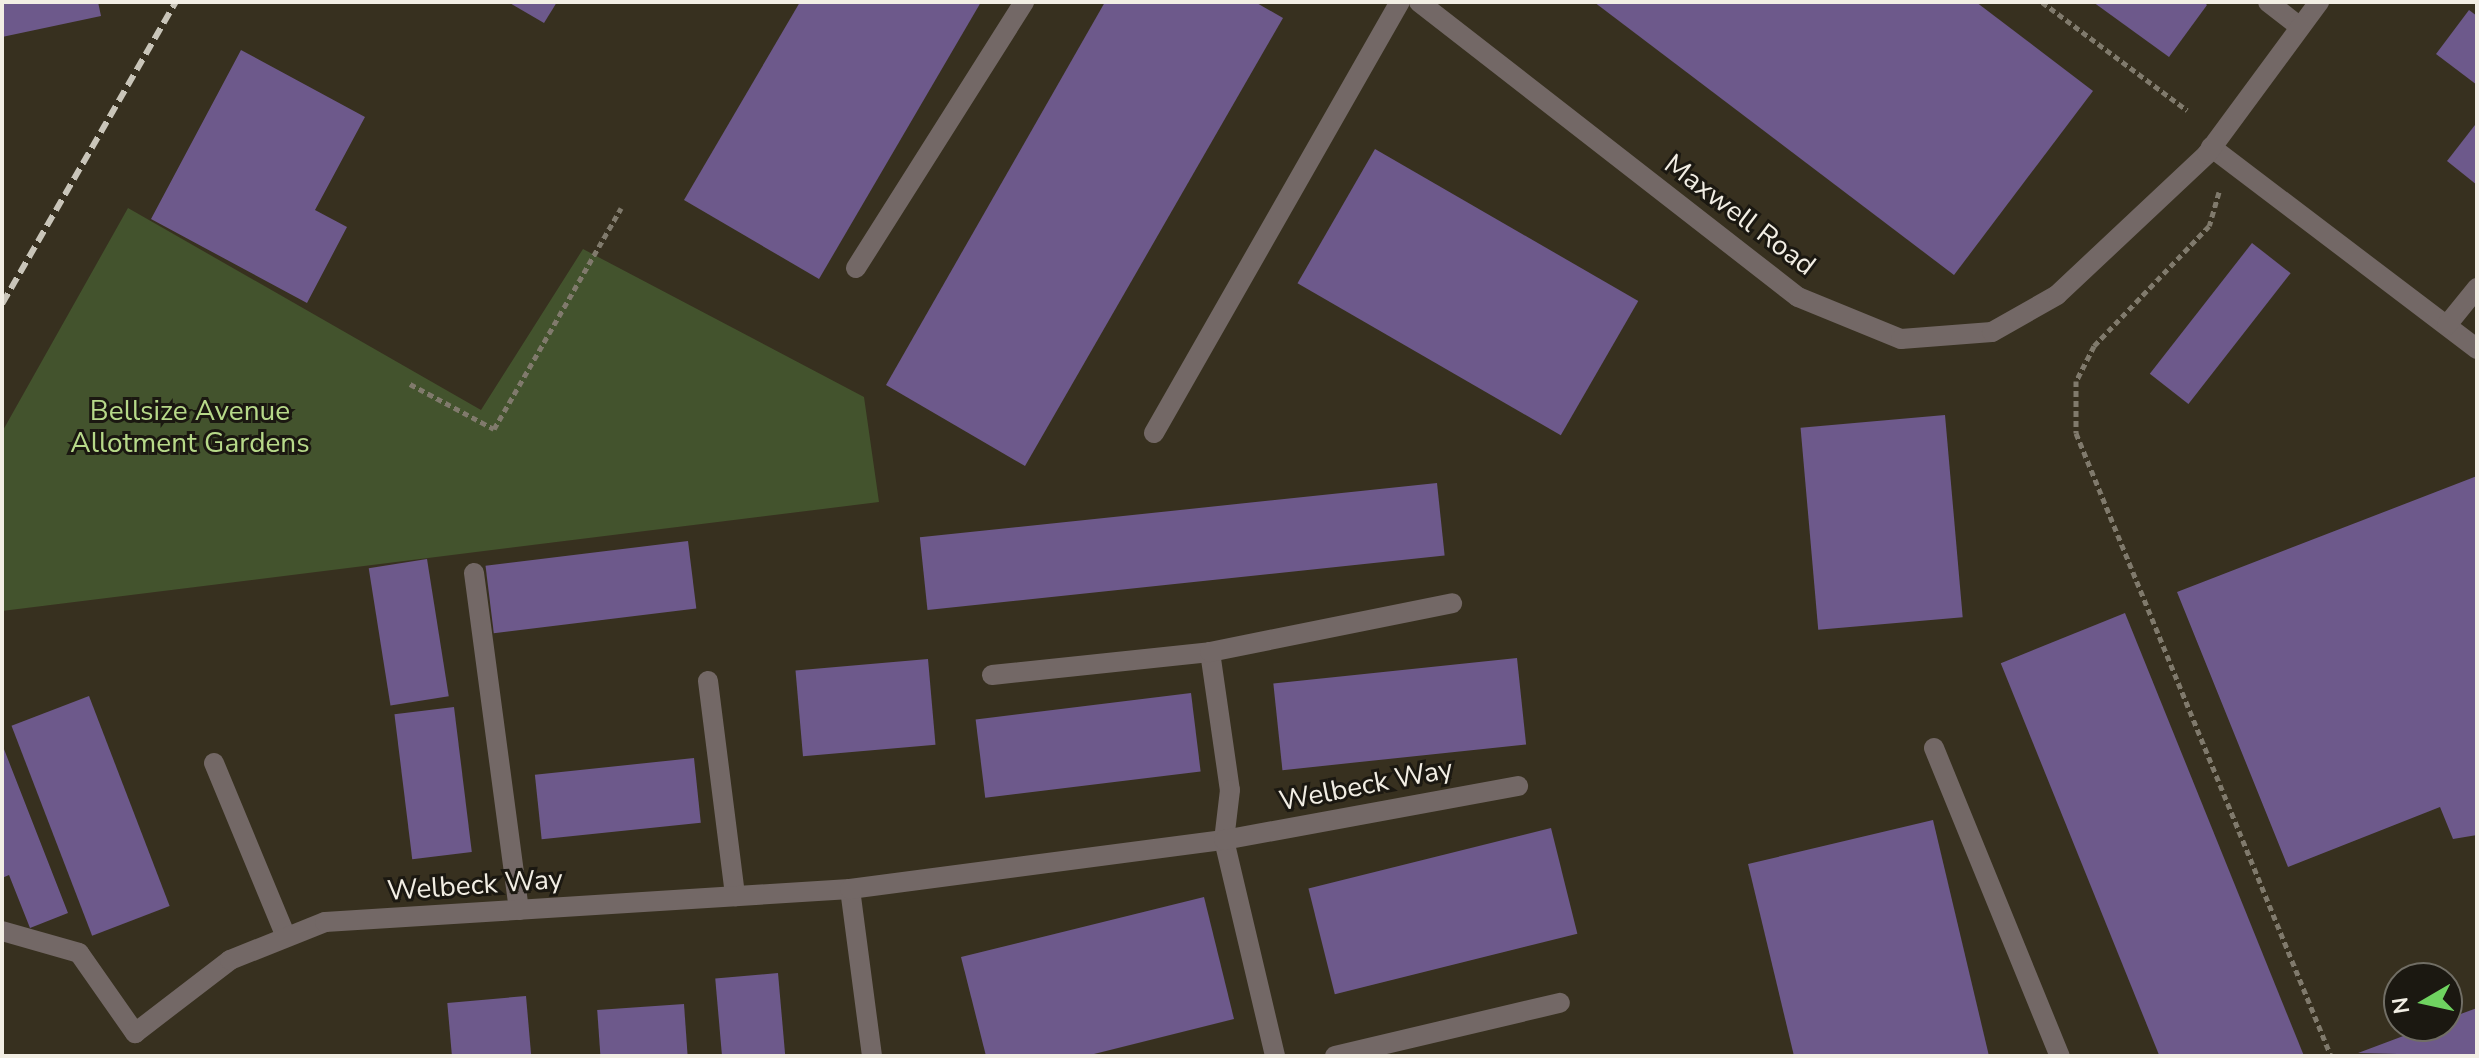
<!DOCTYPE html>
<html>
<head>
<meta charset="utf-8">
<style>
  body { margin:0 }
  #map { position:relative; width:2479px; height:1058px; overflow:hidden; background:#37301f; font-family:"Nunito Sans",sans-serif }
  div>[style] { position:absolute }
  .green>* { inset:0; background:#43532d }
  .building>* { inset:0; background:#6d598b; transform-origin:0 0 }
  .path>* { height:5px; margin-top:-2.5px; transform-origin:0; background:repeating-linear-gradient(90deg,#807a6c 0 6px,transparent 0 10px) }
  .lane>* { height:20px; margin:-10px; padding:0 10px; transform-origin:10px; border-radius:10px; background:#736866 }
  .street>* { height:20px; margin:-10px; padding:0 10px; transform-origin:10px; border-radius:10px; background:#736866 }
  .rail>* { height:6px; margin-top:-3px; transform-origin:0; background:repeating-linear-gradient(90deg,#c9c5b9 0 12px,transparent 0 18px) }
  span { translate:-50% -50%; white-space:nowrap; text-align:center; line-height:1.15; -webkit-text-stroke:6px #1b1811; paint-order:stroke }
  .street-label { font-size:28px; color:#f2eee4 }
  .park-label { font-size:28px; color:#b7d989 }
  .frame { position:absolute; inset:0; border:4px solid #f2eee4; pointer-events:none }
  .north { position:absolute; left:2383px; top:962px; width:80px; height:80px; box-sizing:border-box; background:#1b1811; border:2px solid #716e65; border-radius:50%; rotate:261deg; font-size:22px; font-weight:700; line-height:32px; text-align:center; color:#f2eee4 }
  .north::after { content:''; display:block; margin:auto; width:28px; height:36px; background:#6fd360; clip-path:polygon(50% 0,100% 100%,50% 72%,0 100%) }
</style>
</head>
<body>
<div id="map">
  <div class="green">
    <i style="clip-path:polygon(128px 208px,481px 410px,583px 249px,864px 397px,879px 502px,2px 611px,2px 432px)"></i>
  </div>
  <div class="building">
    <i style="clip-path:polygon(2px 2px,98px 2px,101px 16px,2px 37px)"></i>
    <i style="clip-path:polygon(508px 2px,557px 2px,544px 23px)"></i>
    <i style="clip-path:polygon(800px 2px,981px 2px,819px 279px,684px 200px)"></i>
    <i style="clip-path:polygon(1105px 2px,1255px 2px,1283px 18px,1025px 466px,886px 385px)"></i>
    <i style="clip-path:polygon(1594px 2px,1976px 2px,2093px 91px,1954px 275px)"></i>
    <i style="clip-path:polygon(2093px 2px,2204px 2px,2207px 5px,2169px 57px)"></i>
    <i style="clip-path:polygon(2469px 10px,2477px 16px,2477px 85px,2436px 54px)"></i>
    <i style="clip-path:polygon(241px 50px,365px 117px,315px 210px,347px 227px,307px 303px,151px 219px)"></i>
    <i style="clip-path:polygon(2475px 125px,2477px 127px,2477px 185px,2447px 161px)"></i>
    <i style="left:1375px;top:149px;width:304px;height:155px;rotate:30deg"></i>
    <i style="left:2252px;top:243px;width:49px;height:166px;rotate:38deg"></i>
    <i style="left:1945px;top:415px;width:203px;height:145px;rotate:85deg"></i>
    <i style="clip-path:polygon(2477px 476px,2477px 835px,2453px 839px,2440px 807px,2288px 867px,2177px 592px)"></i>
    <i style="left:1437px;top:483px;width:73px;height:520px;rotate:84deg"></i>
    <i style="left:688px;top:541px;width:68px;height:204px;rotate:83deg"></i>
    <i style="left:427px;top:559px;width:139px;height:59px;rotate:81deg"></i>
    <i style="left:2125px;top:613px;width:476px;height:134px;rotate:68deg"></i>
    <i style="left:1517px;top:658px;width:87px;height:245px;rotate:84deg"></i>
    <i style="left:928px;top:659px;width:86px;height:133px;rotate:85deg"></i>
    <i style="left:1191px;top:693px;width:79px;height:217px;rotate:83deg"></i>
    <i style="left:89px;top:696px;width:225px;height:83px;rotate:69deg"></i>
    <i style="left:454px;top:707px;width:146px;height:60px;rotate:83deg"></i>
    <i style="clip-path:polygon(2px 744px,68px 913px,30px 928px,9px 875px,2px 878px)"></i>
    <i style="left:694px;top:758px;width:65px;height:160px;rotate:84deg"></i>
    <i style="clip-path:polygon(1933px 820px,1989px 1056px,1794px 1056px,1748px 864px)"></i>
    <i style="left:1551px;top:828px;width:109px;height:250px;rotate:76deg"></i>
    <i style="clip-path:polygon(1204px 897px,1234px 1019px,1086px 1056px,986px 1056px,961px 957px)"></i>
    <i style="left:778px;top:973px;width:83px;height:63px;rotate:85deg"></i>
    <i style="left:526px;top:996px;width:60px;height:79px;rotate:85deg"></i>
    <i style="left:684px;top:1004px;width:52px;height:87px;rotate:86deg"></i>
    <i style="clip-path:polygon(2477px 1008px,2477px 1056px,2358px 1053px,2430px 1026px,2447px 1026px,2447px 1019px)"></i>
  </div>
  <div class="path">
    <i style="left:2042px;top:2px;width:181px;rotate:36.7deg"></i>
    <i style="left:2219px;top:192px;width:35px;rotate:106deg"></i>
    <i style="left:2209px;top:226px;width:166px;rotate:133.8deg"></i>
    <i style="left:2094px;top:346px;width:39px;rotate:117deg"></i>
    <i style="left:2076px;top:381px;width:52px;rotate:90deg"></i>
    <i style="left:2076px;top:433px;width:673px;rotate:67.74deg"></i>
    <i style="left:410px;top:384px;width:95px;rotate:28.2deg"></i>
    <i style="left:494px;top:429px;width:255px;rotate:-60.1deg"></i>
  </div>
  <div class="lane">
    <i style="left:2268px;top:2px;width:39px;rotate:38deg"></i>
    <i style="left:2211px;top:147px;width:334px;rotate:37.2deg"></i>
    <i style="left:856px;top:268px;width:315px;rotate:-57.7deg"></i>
    <i style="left:2447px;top:325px;width:48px;rotate:-51deg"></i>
    <i style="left:1154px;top:433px;width:496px;rotate:-60.3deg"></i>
    <i style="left:474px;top:573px;width:340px;rotate:82.4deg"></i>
    <i style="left:708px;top:681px;width:217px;rotate:82.8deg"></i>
    <i style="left:1934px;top:748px;width:333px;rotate:67.8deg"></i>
    <i style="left:214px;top:763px;width:188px;rotate:67.5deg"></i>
    <i style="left:2px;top:931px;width:80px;rotate:15.9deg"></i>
    <i style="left:79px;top:953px;width:98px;rotate:55deg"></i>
  </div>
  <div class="street">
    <i style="left:1419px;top:2px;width:480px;rotate:37.9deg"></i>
    <i style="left:1798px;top:297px;width:111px;rotate:22.2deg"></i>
    <i style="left:1901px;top:339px;width:91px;rotate:-4.4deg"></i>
    <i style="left:1992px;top:332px;width:75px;rotate:-29.6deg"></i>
    <i style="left:2057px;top:295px;width:206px;rotate:-43.2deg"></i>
    <i style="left:2207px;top:154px;width:189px;rotate:-53.6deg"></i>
    <i style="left:1210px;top:652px;width:139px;rotate:81.8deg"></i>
    <i style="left:1230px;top:790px;width:50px;rotate:96.8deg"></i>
    <i style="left:1224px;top:840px;width:222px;rotate:76.7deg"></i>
    <i style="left:992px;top:675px;width:219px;rotate:-6deg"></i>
    <i style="left:1210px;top:652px;width:247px;rotate:-11.4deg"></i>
    <i style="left:850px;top:889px;width:168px;rotate:82.5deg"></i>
    <i style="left:135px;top:1033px;width:120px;rotate:-37.5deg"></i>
    <i style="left:230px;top:960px;width:102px;rotate:-21.8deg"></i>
    <i style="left:325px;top:922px;width:526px;rotate:-3.6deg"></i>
    <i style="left:850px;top:889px;width:377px;rotate:-7.5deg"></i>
    <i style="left:1224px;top:840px;width:299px;rotate:-10.4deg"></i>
    <i style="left:1335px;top:1056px;width:231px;rotate:-13.3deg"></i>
  </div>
  <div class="rail">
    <i style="left:2px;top:304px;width:349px;rotate:-60.1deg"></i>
  </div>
  <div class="street-label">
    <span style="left:1740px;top:215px;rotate:37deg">Maxwell Road</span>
    <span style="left:1366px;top:785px;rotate:-11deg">Welbeck Way</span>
    <span style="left:475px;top:885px;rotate:-4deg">Welbeck Way</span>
  </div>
  <div class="park-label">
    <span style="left:190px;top:427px">Bellsize Avenue<br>Allotment Gardens</span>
  </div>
  <div class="frame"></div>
  <div class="north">N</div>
</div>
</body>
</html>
